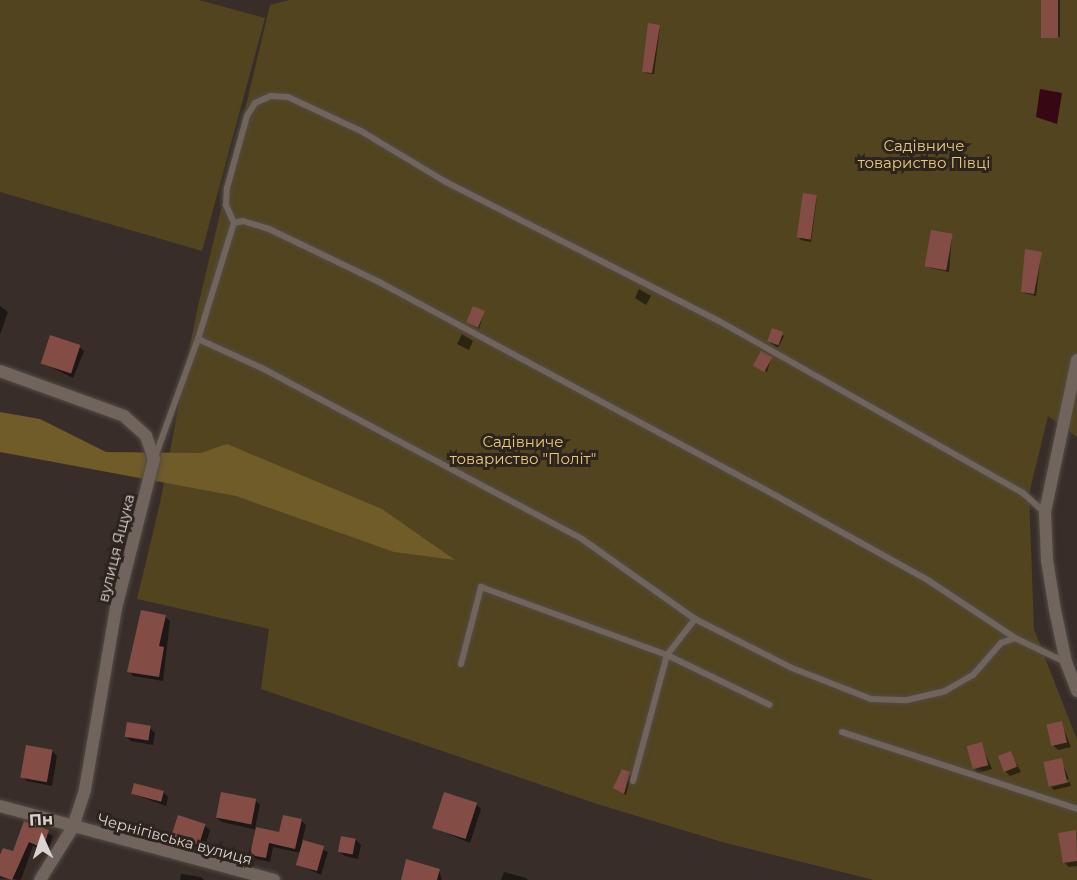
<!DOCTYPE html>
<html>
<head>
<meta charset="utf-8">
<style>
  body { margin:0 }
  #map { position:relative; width:1077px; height:880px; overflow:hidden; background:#382d28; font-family:Montserrat,sans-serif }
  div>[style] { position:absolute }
  .green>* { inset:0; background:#51441e }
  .forest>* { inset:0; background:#6f5c28 }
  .water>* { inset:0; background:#370714 }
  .shadow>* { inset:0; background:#0007; transform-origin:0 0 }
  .building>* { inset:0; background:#834d45; transform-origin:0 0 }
  .roads { filter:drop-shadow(0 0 2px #534b45) drop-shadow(0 0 2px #534b45) }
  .lane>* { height:6px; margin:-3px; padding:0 3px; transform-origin:3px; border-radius:3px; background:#70645d }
  .street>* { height:12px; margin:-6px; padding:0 6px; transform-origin:6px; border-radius:6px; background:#70645d }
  span { translate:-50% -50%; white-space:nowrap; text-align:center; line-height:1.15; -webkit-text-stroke:6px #2e241e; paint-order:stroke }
  .park-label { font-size:15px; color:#e7c979 }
  .street-label { font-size:15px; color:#dad3cf }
  .north { position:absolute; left:12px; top:808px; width:60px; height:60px; -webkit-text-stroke:4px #2e241e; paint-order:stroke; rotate:357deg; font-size:16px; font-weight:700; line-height:24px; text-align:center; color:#dad3cf }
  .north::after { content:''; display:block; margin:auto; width:21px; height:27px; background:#dad3cf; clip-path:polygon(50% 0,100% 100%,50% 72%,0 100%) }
</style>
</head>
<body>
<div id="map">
  <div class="green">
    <i style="clip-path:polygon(0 0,199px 0,265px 18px,202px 251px,0 192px)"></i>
    <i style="clip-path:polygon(289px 0,1077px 0,1077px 437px,1048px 416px,1029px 494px,1034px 629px,1077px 740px,1077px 880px,874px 880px,722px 842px,594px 803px,261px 689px,269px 629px,137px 599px,160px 503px,197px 310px,270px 5px)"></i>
  </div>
  <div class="forest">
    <i style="clip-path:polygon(0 412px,40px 419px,106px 452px,201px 453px,227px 444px,382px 509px,455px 560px,394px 552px,236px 496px,0 452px)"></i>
  </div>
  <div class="water">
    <i style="clip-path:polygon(1040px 89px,1062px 93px,1057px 124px,1036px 117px)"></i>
  </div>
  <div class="shadow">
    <i style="left:1042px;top:0;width:18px;height:37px"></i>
    <i style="clip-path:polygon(660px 27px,654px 74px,645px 73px,643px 71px)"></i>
    <i style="clip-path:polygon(817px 197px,811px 242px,801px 240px,799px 238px)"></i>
    <i style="clip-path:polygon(952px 235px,949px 272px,930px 268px,928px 266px)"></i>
    <i style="clip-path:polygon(1041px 254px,1036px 296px,1024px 293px,1022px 291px)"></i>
    <i style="clip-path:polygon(639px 289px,651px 296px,646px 305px,635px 298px)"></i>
    <i style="clip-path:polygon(0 306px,8px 312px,0 335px)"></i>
    <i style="clip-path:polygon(484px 312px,479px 329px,469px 324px)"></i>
    <i style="clip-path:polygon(773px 330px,784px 336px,778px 348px,770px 343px)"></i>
    <i style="clip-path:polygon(462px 334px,473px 341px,469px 350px,457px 344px)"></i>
    <i style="clip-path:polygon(79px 347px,84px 351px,73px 378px,41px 362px)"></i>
    <i style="clip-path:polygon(771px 358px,767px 372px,758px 368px)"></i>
    <i style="clip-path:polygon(165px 617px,170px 621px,163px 681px,133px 676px,129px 671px)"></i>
    <i style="clip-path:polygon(1061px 723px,1071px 747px,1058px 750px,1053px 745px)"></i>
    <i style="clip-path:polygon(150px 728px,155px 733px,153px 745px,131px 741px,126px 736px)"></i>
    <i style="clip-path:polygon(981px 744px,992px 769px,978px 773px,973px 768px)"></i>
    <i style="clip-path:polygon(52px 751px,57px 756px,52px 786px,27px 781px,22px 776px)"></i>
    <i style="clip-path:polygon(1010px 753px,1021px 772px,1010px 776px,1005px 771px)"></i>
    <i style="clip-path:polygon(1061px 760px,1069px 779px,1051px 786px,1049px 785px)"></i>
    <i style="clip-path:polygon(629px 774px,631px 776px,626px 795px,614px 788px)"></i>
    <i style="clip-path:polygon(1070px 782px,1071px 786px,1054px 790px,1051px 787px)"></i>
    <i style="clip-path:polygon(163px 792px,168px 797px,166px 806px,133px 794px)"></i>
    <i style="clip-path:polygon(255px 800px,260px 805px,255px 828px,281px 834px,301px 820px,306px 825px,302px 841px,328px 852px,321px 875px,297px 864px,301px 853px,273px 847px,270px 862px,256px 859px,251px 854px,257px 830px,222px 822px,217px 818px)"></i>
    <i style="clip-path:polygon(476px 804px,481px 809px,470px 843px,434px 828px)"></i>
    <i style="clip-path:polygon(25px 823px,53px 836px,48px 851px,33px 846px,21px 880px,0 878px,0 859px,14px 853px)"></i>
    <i style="clip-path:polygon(205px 826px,210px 830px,204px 850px,173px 836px)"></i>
    <i style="clip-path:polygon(1075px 832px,1077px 866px,1069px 867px,1064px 862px)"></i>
    <i style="clip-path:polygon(356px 840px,361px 845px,358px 859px,345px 856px,340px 852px)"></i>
    <i style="clip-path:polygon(439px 870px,442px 880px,405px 880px)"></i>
    <i style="clip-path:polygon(504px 872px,526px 878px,528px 880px,501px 880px)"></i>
    <i style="clip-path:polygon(181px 874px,201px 877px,204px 880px,180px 880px)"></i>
  </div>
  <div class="building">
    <i style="left:1041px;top:0;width:17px;height:38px"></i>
    <i style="clip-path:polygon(648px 23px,660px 25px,652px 73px,642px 72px)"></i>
    <i style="left:803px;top:193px;width:14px;height:45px;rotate:8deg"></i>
    <i style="left:931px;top:230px;width:22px;height:37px;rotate:10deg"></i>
    <i style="clip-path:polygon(1025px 249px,1042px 252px,1034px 294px,1021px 292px)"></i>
    <i style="left:473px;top:306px;width:13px;height:18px;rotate:23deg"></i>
    <i style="left:772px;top:328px;width:12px;height:14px;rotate:20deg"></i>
    <i style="left:50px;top:335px;width:32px;height:30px;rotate:18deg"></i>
    <i style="left:761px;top:351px;width:13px;height:17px;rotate:29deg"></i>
    <i style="clip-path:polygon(141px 610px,166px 615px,159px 646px,164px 647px,159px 677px,127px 672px)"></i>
    <i style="left:1062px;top:721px;width:22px;height:16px;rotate:77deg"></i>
    <i style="left:127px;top:722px;width:24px;height:15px;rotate:9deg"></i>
    <i style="left:982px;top:742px;width:24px;height:16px;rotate:75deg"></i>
    <i style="left:26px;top:745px;width:27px;height:33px;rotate:10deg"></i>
    <i style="left:1011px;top:751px;width:17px;height:14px;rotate:69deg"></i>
    <i style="left:1062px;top:758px;width:25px;height:19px;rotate:78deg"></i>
    <i style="clip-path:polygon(622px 769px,630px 772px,624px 794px,613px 788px)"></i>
    <i style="left:134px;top:783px;width:31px;height:11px;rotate:15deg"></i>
    <i style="left:221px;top:792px;width:36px;height:26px;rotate:11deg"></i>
    <i style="left:444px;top:792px;width:35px;height:38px;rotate:18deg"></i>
    <i style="left:178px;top:815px;width:29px;height:22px;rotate:18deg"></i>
    <i style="clip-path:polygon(283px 815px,302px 819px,295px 849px,269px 843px,266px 858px,250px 855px,256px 827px,279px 832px)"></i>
    <i style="clip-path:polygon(24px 821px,49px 830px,43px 848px,29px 842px,12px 880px,0 876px,0 855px,3px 848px,13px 851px)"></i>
    <i style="clip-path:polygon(1076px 830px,1077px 861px,1063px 863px,1058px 833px)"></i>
    <i style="left:341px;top:836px;width:15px;height:16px;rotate:11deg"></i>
    <i style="left:303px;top:840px;width:22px;height:26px;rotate:16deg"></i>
    <i style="clip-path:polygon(406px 859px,440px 869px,437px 880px,401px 880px)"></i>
  </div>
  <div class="roads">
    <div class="lane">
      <i style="left:234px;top:223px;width:20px;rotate:-114deg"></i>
      <i style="left:226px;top:205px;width:17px;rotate:-87deg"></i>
      <i style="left:227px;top:188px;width:75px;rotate:-74.5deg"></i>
      <i style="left:247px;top:116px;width:15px;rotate:-58deg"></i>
      <i style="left:255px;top:103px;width:17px;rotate:-24deg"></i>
      <i style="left:271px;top:96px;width:17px;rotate:3deg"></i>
      <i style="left:288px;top:97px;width:81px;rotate:25deg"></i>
      <i style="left:361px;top:131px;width:99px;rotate:31deg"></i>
      <i style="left:446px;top:182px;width:306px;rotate:27deg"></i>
      <i style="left:719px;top:321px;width:349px;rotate:29.5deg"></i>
      <i style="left:1023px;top:493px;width:28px;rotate:42deg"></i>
      <i style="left:198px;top:339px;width:121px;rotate:-72.8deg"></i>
      <i style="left:234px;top:223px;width:9px;rotate:-13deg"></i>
      <i style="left:243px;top:221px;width:27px;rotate:17deg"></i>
      <i style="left:269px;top:229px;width:124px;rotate:25.7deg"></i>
      <i style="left:381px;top:283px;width:425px;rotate:28.3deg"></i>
      <i style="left:755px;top:484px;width:199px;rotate:29.1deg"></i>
      <i style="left:929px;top:581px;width:103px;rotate:33.5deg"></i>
      <i style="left:155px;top:457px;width:126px;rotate:-70deg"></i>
      <i style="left:198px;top:339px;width:70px;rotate:24.4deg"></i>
      <i style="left:262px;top:368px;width:363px;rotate:28.1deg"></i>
      <i style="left:582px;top:539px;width:138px;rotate:35.3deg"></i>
      <i style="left:695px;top:619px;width:109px;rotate:26.8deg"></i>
      <i style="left:792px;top:668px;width:85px;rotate:21.4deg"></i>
      <i style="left:871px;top:699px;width:36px;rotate:2deg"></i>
      <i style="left:907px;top:700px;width:39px;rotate:-13deg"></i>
      <i style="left:945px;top:691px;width:32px;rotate:-30deg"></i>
      <i style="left:973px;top:675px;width:43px;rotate:-48.8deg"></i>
      <i style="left:1001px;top:643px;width:15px;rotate:-20deg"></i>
      <i style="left:1015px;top:638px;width:55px;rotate:25.6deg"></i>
      <i style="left:461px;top:664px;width:80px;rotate:-75.4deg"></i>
      <i style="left:481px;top:587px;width:198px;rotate:20.1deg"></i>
      <i style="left:667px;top:655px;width:114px;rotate:25.9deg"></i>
      <i style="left:842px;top:732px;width:247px;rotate:18.1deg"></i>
      <i style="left:633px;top:781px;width:131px;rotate:-74.9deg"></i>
      <i style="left:667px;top:655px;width:46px;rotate:-52.1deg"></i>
    </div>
    <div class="street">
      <i style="left:1077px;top:360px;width:155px;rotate:101.9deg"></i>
      <i style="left:1045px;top:512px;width:48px;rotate:87.6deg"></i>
      <i style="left:1047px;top:560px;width:51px;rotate:80.9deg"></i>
      <i style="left:1055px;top:610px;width:53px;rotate:78.1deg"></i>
      <i style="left:1066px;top:662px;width:31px;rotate:69deg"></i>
      <i style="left:0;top:371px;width:132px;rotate:19.9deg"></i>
      <i style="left:124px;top:416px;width:30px;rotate:42deg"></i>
      <i style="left:146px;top:436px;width:24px;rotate:71deg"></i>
      <i style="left:154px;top:459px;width:154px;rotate:104.3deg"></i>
      <i style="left:116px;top:608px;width:185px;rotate:99.7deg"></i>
      <i style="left:85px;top:790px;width:39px;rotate:108deg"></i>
      <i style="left:73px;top:827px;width:62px;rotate:121.9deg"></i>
      <i style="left:0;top:806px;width:284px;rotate:15.1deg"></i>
    </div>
  </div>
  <div class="park-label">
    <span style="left:924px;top:154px">Садівниче<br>товариство Півці</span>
    <span style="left:523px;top:450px">Садівниче<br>товариство "Політ"</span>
  </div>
  <div class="street-label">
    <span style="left:116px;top:548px;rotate:-76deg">вулиця Ящука</span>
    <span style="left:175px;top:839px;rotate:15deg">Чернігівська вулиця</span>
  </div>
  <div class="north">Пн</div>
</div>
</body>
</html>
